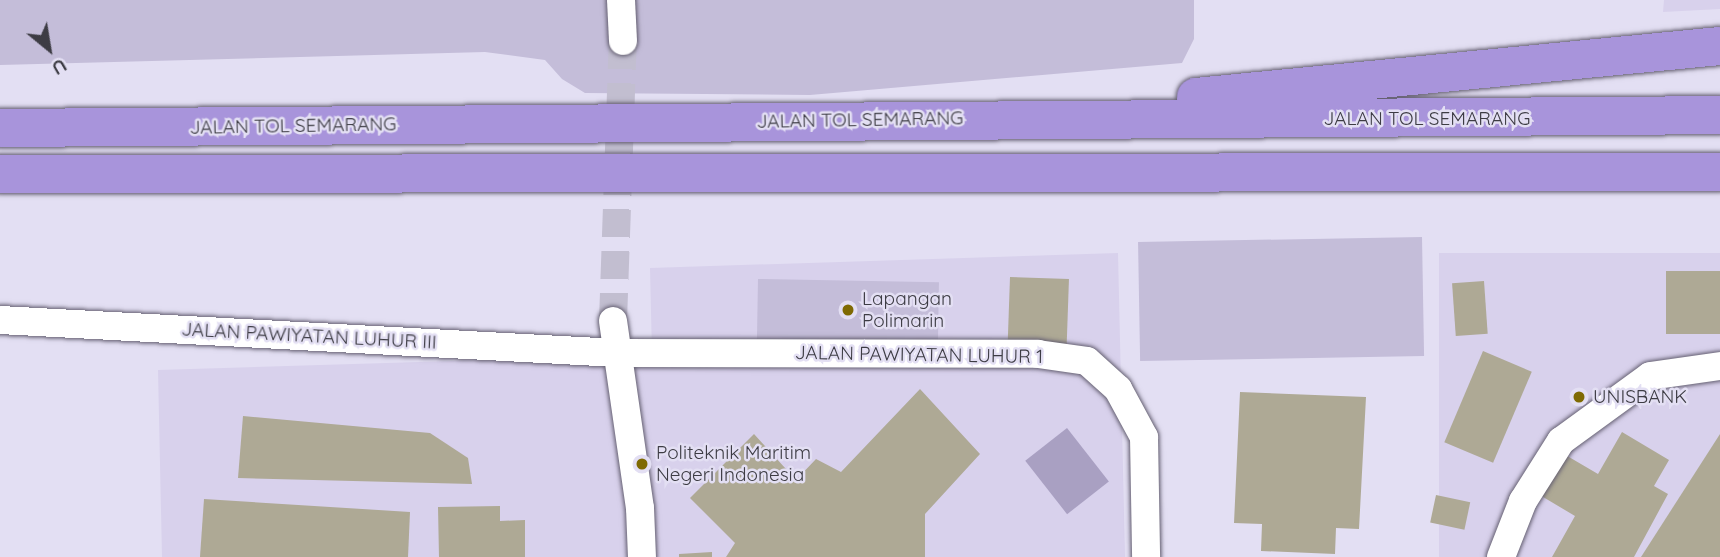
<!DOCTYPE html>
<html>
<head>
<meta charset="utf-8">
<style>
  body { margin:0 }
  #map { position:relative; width:1720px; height:557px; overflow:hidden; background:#e3dff3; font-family:Quicksand,sans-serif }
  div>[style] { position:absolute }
  .built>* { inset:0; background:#d8d1ec; transform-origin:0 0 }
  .green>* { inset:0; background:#c4bdd9; transform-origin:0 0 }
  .water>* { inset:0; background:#a9a0c2; transform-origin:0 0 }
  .building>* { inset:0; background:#aea995; transform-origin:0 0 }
  .minor-tunnel>* { height:28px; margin-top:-14px; transform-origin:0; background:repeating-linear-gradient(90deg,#c2bed0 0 28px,transparent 0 42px) }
  .roads { filter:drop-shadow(0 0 2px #656072) drop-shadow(0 0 2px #656072) }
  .minor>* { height:28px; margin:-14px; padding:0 14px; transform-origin:14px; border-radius:14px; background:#fff }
  .highway>* { height:38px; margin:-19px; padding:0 19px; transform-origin:19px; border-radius:19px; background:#a894db }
  .dots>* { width:19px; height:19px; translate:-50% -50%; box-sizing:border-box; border:4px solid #e3dff3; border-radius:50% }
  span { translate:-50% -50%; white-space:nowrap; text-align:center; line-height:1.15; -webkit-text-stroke:5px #e3dff3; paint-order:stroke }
  .street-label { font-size:19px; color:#3d3c44 }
  .poi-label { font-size:19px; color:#3d3c44 }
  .left { translate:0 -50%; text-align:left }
  .north { position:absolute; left:14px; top:14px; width:70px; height:70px; -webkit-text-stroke:5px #e3dff3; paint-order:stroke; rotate:150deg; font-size:19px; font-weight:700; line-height:28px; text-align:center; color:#3d3c44 }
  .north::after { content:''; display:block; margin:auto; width:24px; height:32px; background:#3d3c44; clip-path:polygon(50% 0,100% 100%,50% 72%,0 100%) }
</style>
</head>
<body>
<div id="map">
  <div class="built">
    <i style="clip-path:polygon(1664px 0,1720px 0,1720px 9px,1663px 12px)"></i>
    <i style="clip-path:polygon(1118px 253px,1125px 557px,162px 557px,158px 370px,652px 355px,650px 268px)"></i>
    <i style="left:1720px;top:253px;width:304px;height:281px;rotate:90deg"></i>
  </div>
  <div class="green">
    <i style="clip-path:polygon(0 0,1194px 0,1194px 39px,1182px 63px,810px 95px,585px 93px,562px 79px,545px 60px,485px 52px,0 65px)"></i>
    <i style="left:1422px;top:237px;width:119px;height:284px;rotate:89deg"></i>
    <i style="left:758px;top:279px;width:181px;height:60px;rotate:1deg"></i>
  </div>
  <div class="water">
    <i style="left:1067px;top:428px;width:68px;height:53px;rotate:52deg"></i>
  </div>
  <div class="building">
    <i style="left:1720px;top:271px;width:63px;height:54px;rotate:90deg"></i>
    <i style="left:1010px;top:277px;width:59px;height:65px;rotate:2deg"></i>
    <i style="left:1484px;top:281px;width:53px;height:32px;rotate:86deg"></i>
    <i style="left:1483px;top:351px;width:53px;height:99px;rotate:23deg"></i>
    <i style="clip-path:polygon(920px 389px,980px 454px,925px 514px,925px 557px,726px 557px,735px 543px,690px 498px,754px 434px,796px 480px,816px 459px,841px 472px)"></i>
    <i style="clip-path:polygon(1240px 392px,1366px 397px,1359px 529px,1336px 528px,1335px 554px,1261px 551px,1262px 524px,1234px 523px)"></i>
    <i style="clip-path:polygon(243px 416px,430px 433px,468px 458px,472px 484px,238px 478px)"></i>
    <i style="clip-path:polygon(1622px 432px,1669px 460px,1654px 486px,1668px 494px,1634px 557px,1552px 557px,1575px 516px,1533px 491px,1557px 450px,1598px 474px)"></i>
    <i style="clip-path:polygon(1720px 434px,1720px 557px,1641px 557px)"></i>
    <i style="left:1436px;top:495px;width:35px;height:28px;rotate:12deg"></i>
    <i style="clip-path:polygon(204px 499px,410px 512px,408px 557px,200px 557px)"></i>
    <i style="clip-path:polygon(500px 506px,500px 521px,525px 520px,525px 557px,439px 557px,438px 507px)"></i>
    <i style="clip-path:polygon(712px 552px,712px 557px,679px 557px,679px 554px)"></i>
  </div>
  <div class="minor-tunnel">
    <i style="left:613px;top:321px;width:280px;rotate:-88deg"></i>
  </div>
  <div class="roads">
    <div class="minor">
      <i style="left:621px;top:0;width:41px;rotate:87.2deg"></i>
      <i style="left:0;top:320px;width:619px;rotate:3.06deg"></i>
      <i style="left:618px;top:353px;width:420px;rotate:0.1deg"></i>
      <i style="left:1038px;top:354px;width:49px;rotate:8.1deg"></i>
      <i style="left:1087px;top:361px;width:42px;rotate:42.1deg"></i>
      <i style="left:1118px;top:389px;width:55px;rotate:61.6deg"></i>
      <i style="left:1144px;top:437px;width:120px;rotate:89deg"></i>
      <i style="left:613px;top:321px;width:189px;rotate:81.8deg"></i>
      <i style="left:640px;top:508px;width:49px;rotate:87.7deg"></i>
      <i style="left:1501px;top:557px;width:60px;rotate:-68.6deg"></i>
      <i style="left:1523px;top:501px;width:71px;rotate:-57.7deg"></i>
      <i style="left:1561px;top:441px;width:110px;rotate:-36.1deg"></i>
      <i style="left:1650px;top:376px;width:71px;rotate:-8.1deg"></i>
    </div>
    <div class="highway">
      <i style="left:1196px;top:97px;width:526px;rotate:-5.56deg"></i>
      <i style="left:0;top:128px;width:1720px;rotate:-0.43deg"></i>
      <i style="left:0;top:174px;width:1720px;rotate:-0.07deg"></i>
    </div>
  </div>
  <div class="dots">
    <i style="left:848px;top:310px;background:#7f6a03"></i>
    <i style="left:1579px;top:397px;background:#7f6a03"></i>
    <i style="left:642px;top:464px;background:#7f6a03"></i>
  </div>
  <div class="street-label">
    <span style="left:1427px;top:119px">JALAN TOL SEMARANG</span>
    <span style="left:860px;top:120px;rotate:-1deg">JALAN TOL SEMARANG</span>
    <span style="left:293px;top:126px;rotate:-1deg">JALAN TOL SEMARANG</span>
    <span style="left:309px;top:336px;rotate:3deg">JALAN PAWIYATAN LUHUR III</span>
    <span style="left:919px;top:355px;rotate:1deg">JALAN PAWIYATAN LUHUR 1</span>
  </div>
  <div class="poi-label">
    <span class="left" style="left:862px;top:310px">Lapangan<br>Polimarin</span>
    <span class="left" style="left:1593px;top:397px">UNISBANK</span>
    <span class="left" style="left:656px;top:464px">Politeknik Maritim<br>Negeri Indonesia</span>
  </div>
  <div class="north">U</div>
</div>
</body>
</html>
